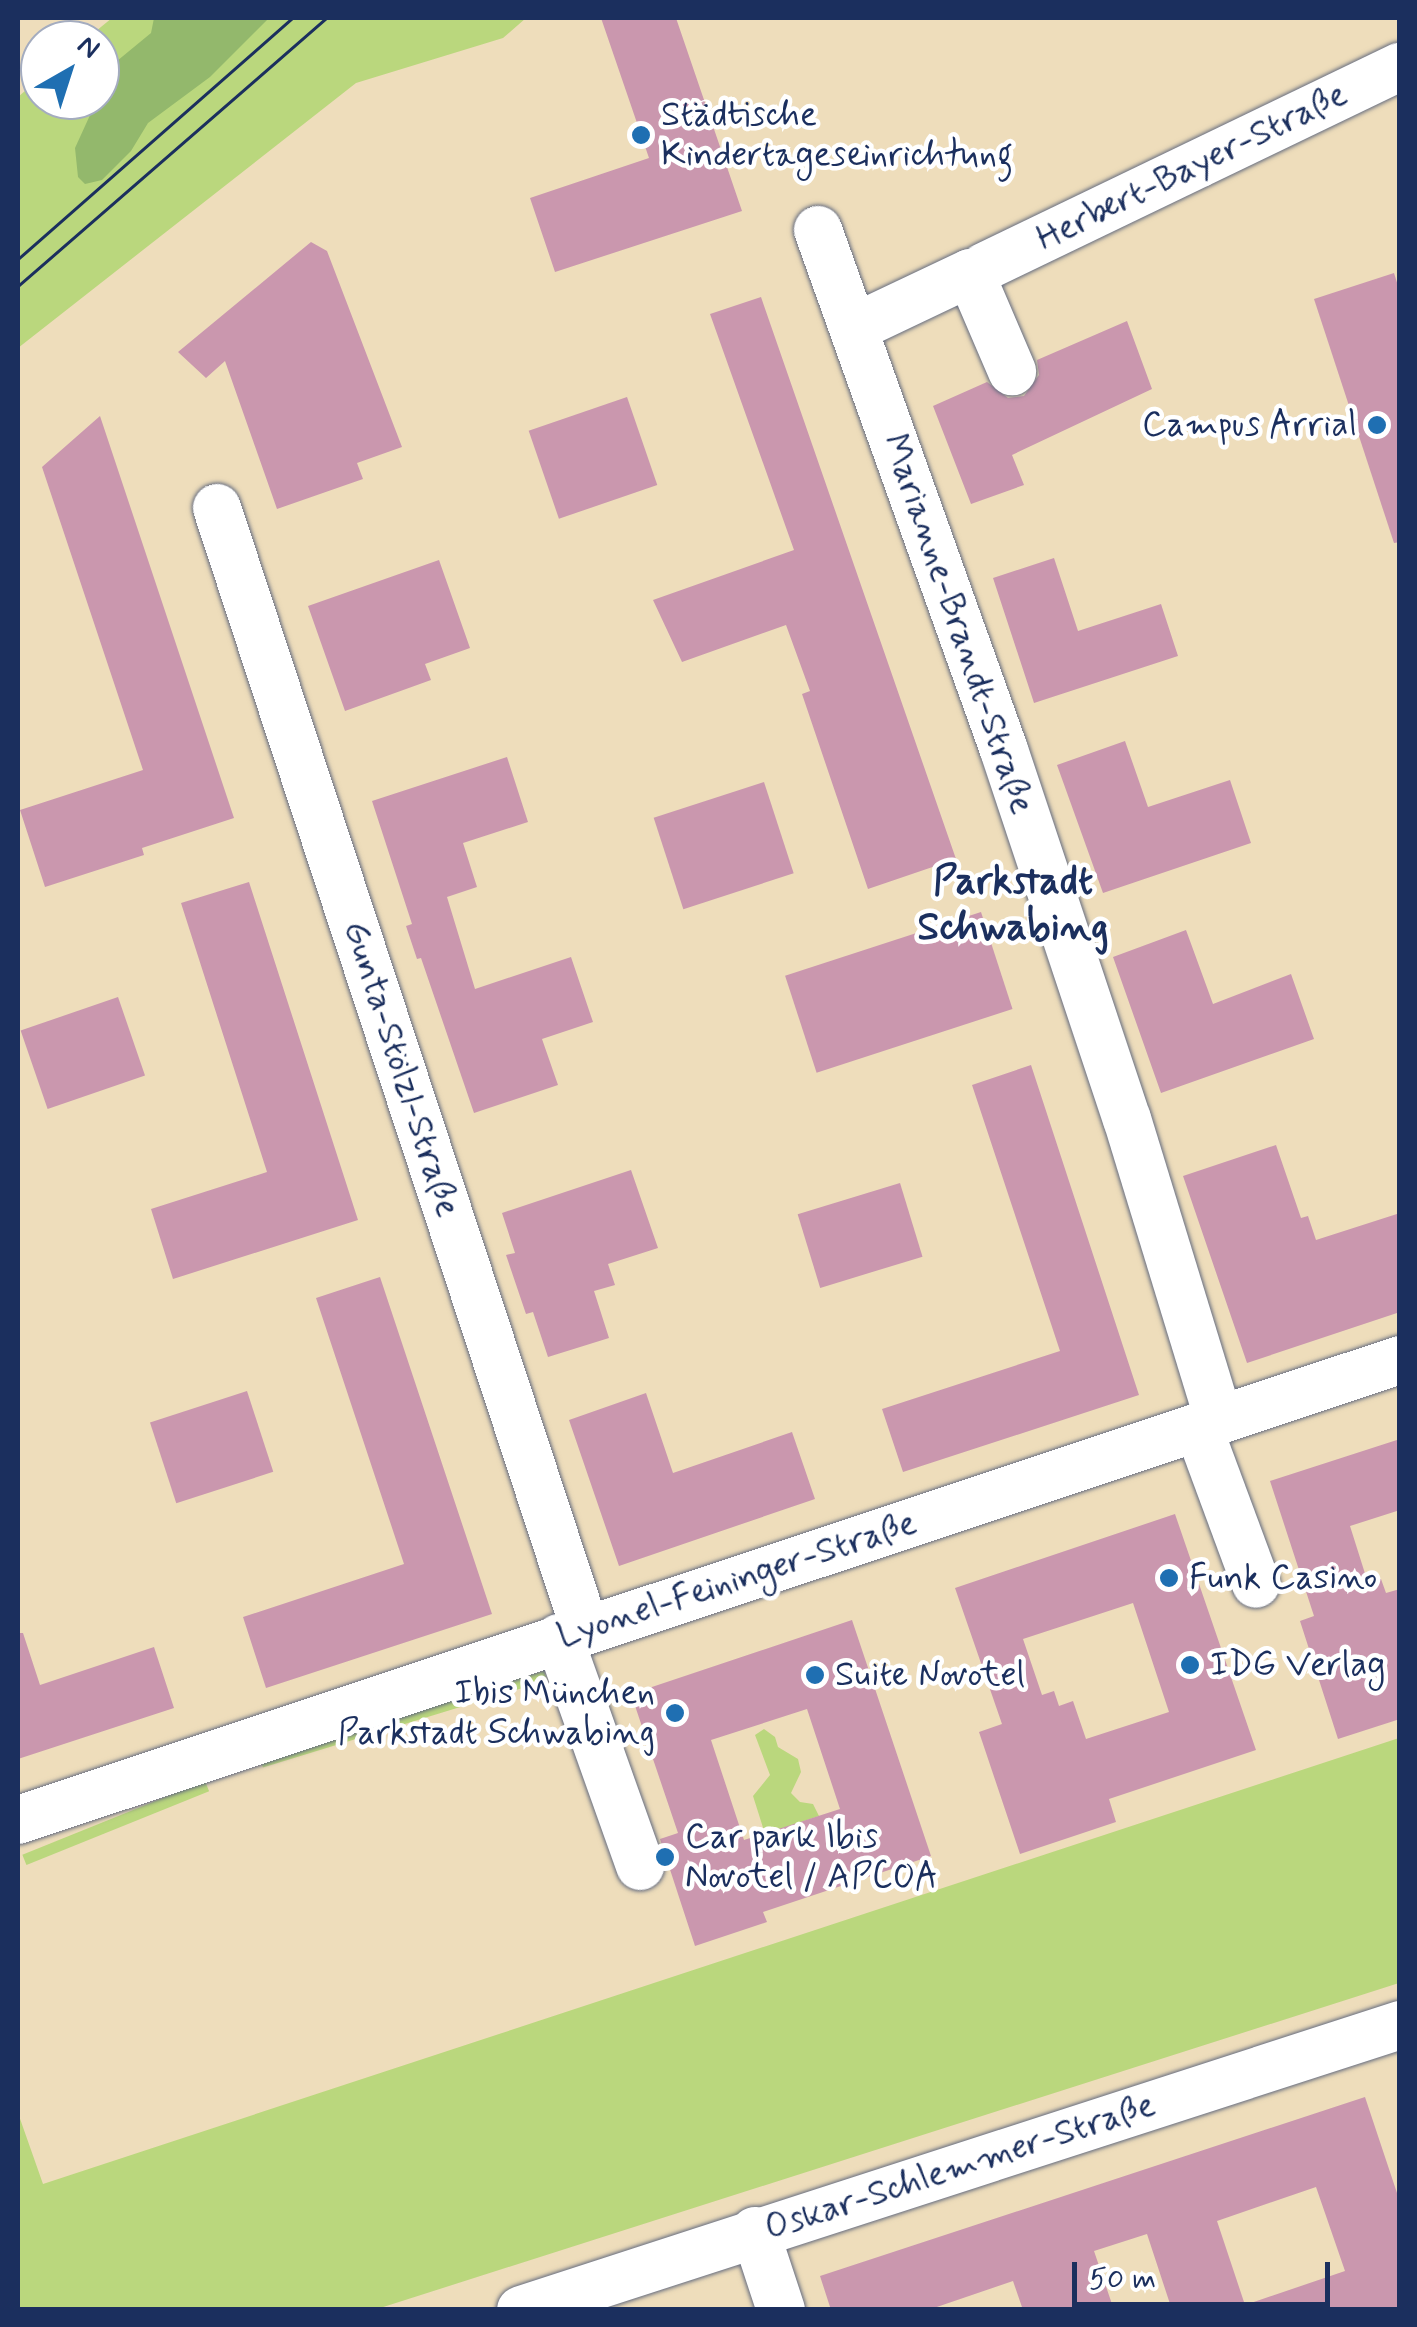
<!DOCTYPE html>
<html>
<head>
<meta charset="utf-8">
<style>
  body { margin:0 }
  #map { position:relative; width:1417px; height:2327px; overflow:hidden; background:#edb; font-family:Mynerve,sans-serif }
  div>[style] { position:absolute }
  .green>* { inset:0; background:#bad77d; transform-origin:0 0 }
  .forest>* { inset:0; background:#93b86c }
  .building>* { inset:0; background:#ca97ae; transform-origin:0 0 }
  .roads { filter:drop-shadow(0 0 2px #656c7f) drop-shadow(0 0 2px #656c7f) }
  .minor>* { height:48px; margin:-24px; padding:0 24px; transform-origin:24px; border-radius:24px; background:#fff }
  .tram>* { height:2.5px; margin:-1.25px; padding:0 1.25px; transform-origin:1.25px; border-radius:1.25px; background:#1b2f5e }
  .dots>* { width:28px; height:28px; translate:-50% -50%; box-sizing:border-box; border:5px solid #fff; border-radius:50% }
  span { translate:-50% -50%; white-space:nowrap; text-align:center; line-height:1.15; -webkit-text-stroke:9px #fff; paint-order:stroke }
  .poi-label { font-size:35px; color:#1b2f5e }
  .left { translate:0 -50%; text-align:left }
  .right { translate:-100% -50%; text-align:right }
  .street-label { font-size:35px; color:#1b2f5e }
  .quarter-label { font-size:40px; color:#1b2f5e; font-weight:700 }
  .frame { position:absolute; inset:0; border:20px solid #1b2f5e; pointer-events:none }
  .north { position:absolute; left:20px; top:20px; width:100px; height:100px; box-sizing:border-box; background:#fff; border:2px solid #a4acbf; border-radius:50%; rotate:39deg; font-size:28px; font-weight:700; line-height:40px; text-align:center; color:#1b2f5e }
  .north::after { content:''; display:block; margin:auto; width:35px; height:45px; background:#1f6fb2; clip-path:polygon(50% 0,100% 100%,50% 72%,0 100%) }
  .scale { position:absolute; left:1072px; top:2262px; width:258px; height:45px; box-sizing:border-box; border:5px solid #1b2f5e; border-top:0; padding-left:12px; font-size:30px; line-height:35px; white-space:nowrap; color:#1b2f5e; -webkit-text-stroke:8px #fff; paint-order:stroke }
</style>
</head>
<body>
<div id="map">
  <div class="green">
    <i style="clip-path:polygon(112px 18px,526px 18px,503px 38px,356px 83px,18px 348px,18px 97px,40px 78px,40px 100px,100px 100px,100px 40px,85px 40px)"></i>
    <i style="left:544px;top:1671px;width:10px;height:297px;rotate:73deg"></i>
    <i style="clip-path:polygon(764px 1729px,775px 1737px,778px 1747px,798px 1759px,801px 1772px,791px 1793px,800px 1802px,813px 1804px,819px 1816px,765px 1834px,753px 1796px,770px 1775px,755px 1735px)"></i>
    <i style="clip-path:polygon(1399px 1738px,1399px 1983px,377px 2309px,18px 2309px,18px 2113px,43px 2184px)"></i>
    <i style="left:205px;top:1781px;width:11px;height:197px;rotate:68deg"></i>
  </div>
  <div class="forest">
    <i style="clip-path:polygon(154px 18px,269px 18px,210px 77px,148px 123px,131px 151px,102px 180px,85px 184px,78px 177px,75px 148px,96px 102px,117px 76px,117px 61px,151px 33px)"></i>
  </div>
  <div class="building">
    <i style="clip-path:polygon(601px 18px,676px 18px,742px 211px,555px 272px,530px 198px,649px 158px)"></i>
    <i style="clip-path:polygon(311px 242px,327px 251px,402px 447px,357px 463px,363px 479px,277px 509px,225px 361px,206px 378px,178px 352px)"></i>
    <i style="clip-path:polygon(1394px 273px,1400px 292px,1400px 542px,1394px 543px,1314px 299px)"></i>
    <i style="clip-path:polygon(761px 297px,956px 859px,868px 889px,802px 694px,810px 691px,786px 625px,682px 662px,653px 600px,794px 550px,710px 314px)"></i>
    <i style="clip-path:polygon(1127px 321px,1152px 389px,1012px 455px,1024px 485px,971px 504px,933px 406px,987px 382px,1008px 398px,1024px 396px,1039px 375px,1037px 360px)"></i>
    <i style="left:627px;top:397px;width:93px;height:104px;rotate:71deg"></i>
    <i style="clip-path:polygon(100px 416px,234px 818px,142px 848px,144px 855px,45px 887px,20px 810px,143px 770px,42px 467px)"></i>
    <i style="clip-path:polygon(1054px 558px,1078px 631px,1161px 604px,1178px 656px,1034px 703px,993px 578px)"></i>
    <i style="clip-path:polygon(439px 560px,470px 648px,425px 664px,431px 680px,345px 711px,308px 606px)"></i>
    <i style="clip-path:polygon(1125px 741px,1148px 807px,1230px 780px,1251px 843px,1103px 893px,1057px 765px)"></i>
    <i style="clip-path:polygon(507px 757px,528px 822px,463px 843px,477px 887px,447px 897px,475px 989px,571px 957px,593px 1022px,542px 1039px,558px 1085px,474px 1113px,421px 958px,417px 959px,406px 926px,412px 924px,372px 801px)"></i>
    <i style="left:764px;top:782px;width:96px;height:116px;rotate:72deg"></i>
    <i style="clip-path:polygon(249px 882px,358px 1220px,173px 1279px,151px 1209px,267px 1172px,181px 903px)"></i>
    <i style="left:981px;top:912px;width:102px;height:206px;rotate:72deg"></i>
    <i style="clip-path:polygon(1186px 930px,1213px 1004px,1291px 974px,1314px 1039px,1161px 1093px,1113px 957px)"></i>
    <i style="left:118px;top:997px;width:83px;height:103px;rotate:71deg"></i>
    <i style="clip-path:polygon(1031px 1065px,1139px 1395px,903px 1472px,882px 1409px,1060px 1351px,972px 1085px)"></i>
    <i style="clip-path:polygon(1276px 1145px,1301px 1218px,1308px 1216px,1316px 1240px,1400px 1213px,1400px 1312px,1247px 1363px,1183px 1176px)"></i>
    <i style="clip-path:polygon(631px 1170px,658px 1248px,608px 1264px,615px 1285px,594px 1291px,609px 1338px,548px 1357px,533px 1312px,526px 1314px,506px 1255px,515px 1253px,502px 1213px)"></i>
    <i style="left:900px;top:1183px;width:77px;height:107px;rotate:73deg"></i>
    <i style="clip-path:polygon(380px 1277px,492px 1614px,266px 1688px,243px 1617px,404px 1564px,316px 1298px)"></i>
    <i style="left:247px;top:1391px;width:85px;height:102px;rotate:72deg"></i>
    <i style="clip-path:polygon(646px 1393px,673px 1473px,792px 1432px,815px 1499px,619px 1566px,569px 1420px)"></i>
    <i style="clip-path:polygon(1400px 1439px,1400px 1510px,1350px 1526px,1368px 1583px,1381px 1579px,1386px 1593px,1400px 1589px,1400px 1719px,1338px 1739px,1300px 1621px,1314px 1616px,1270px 1481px)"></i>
    <i style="clip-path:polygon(evenodd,1175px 1514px,1256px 1750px,1109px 1799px,1116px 1822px,1020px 1854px,979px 1732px,1002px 1724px,955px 1588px,1175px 1514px,1133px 1603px,1169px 1712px,1086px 1739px,1073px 1701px,1059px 1706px,1054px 1691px,1042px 1695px,1023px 1639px,1133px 1603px)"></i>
    <i style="clip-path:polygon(evenodd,852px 1620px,931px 1856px,763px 1912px,767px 1922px,695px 1946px,660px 1839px,678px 1833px,631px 1694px,852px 1620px,807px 1709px,840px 1809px,744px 1840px,711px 1740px,807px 1709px)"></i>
    <i style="clip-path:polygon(18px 1633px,23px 1633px,40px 1685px,154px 1647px,174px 1708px,18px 1759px)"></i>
    <i style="clip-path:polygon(evenodd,1365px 2097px,1400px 2202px,1400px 2310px,1172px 2310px,1147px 2234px,1094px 2251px,1114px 2310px,1023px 2310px,1013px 2281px,928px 2310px,831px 2310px,820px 2276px,1365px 2097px,1316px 2187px,1345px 2271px,1245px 2305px,1217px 2221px,1316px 2187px)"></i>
  </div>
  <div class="roads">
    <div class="minor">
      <i style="left:818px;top:230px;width:552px;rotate:70.32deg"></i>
      <i style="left:1004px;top:750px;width:389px;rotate:71.6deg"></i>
      <i style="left:1127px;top:1119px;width:315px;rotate:73deg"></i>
      <i style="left:984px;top:267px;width:462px;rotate:-25.7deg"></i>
      <i style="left:854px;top:328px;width:128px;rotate:-25.4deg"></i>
      <i style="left:970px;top:273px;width:107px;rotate:66.8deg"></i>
      <i style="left:217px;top:508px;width:1180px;rotate:71.83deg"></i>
      <i style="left:1198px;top:1427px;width:167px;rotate:69.7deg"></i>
      <i style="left:559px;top:1638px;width:242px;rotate:70.4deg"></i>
      <i style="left:18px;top:1820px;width:1457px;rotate:-18.41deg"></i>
      <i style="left:755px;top:2231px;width:83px;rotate:71.8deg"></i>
      <i style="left:521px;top:2310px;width:924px;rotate:-17.96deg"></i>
    </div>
  </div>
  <div class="tram">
    <i style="left:18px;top:259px;width:365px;rotate:-41.3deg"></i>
    <i style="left:18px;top:286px;width:408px;rotate:-41deg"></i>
  </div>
  <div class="dots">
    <i style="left:641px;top:135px;background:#1f6fb2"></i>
    <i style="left:1377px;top:425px;background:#1f6fb2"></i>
    <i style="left:1169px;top:1578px;background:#1f6fb2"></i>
    <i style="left:1190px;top:1665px;background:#1f6fb2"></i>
    <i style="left:815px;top:1675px;background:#1f6fb2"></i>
    <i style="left:675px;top:1713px;background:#1f6fb2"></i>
    <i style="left:665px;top:1857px;background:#1f6fb2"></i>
  </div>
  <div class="poi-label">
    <span class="left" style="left:661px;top:135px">Städtische<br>Kindertageseinrichtung</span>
    <span class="right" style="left:1357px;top:425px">Campus Arrial</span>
    <span class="left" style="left:1189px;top:1578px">Funk Casino</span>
    <span class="left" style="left:1210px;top:1665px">IDG Verlag</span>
    <span class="left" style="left:835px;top:1675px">Suite Novotel</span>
    <span class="right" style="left:655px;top:1713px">Ibis München<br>Parkstadt Schwabing</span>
    <span class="left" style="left:685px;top:1857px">Car park Ibis<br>Novotel / APCOA</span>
  </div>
  <div class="street-label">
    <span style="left:1192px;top:167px;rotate:-26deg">Herbert-Bayer-Straße</span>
    <span style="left:958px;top:624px;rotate:71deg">Marianne-Brandt-Straße</span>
    <span style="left:401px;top:1069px;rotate:72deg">Gunta-Stölzl-Straße</span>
    <span style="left:737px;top:1580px;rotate:-18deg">Lyonel-Feininger-Straße</span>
    <span style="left:960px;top:2167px;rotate:-18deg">Oskar-Schlemmer-Straße</span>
  </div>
  <div class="quarter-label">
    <span style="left:1013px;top:905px">Parkstadt<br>Schwabing</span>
  </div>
  <div class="frame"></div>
  <div class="north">N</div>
  <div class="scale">50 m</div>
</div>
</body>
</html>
